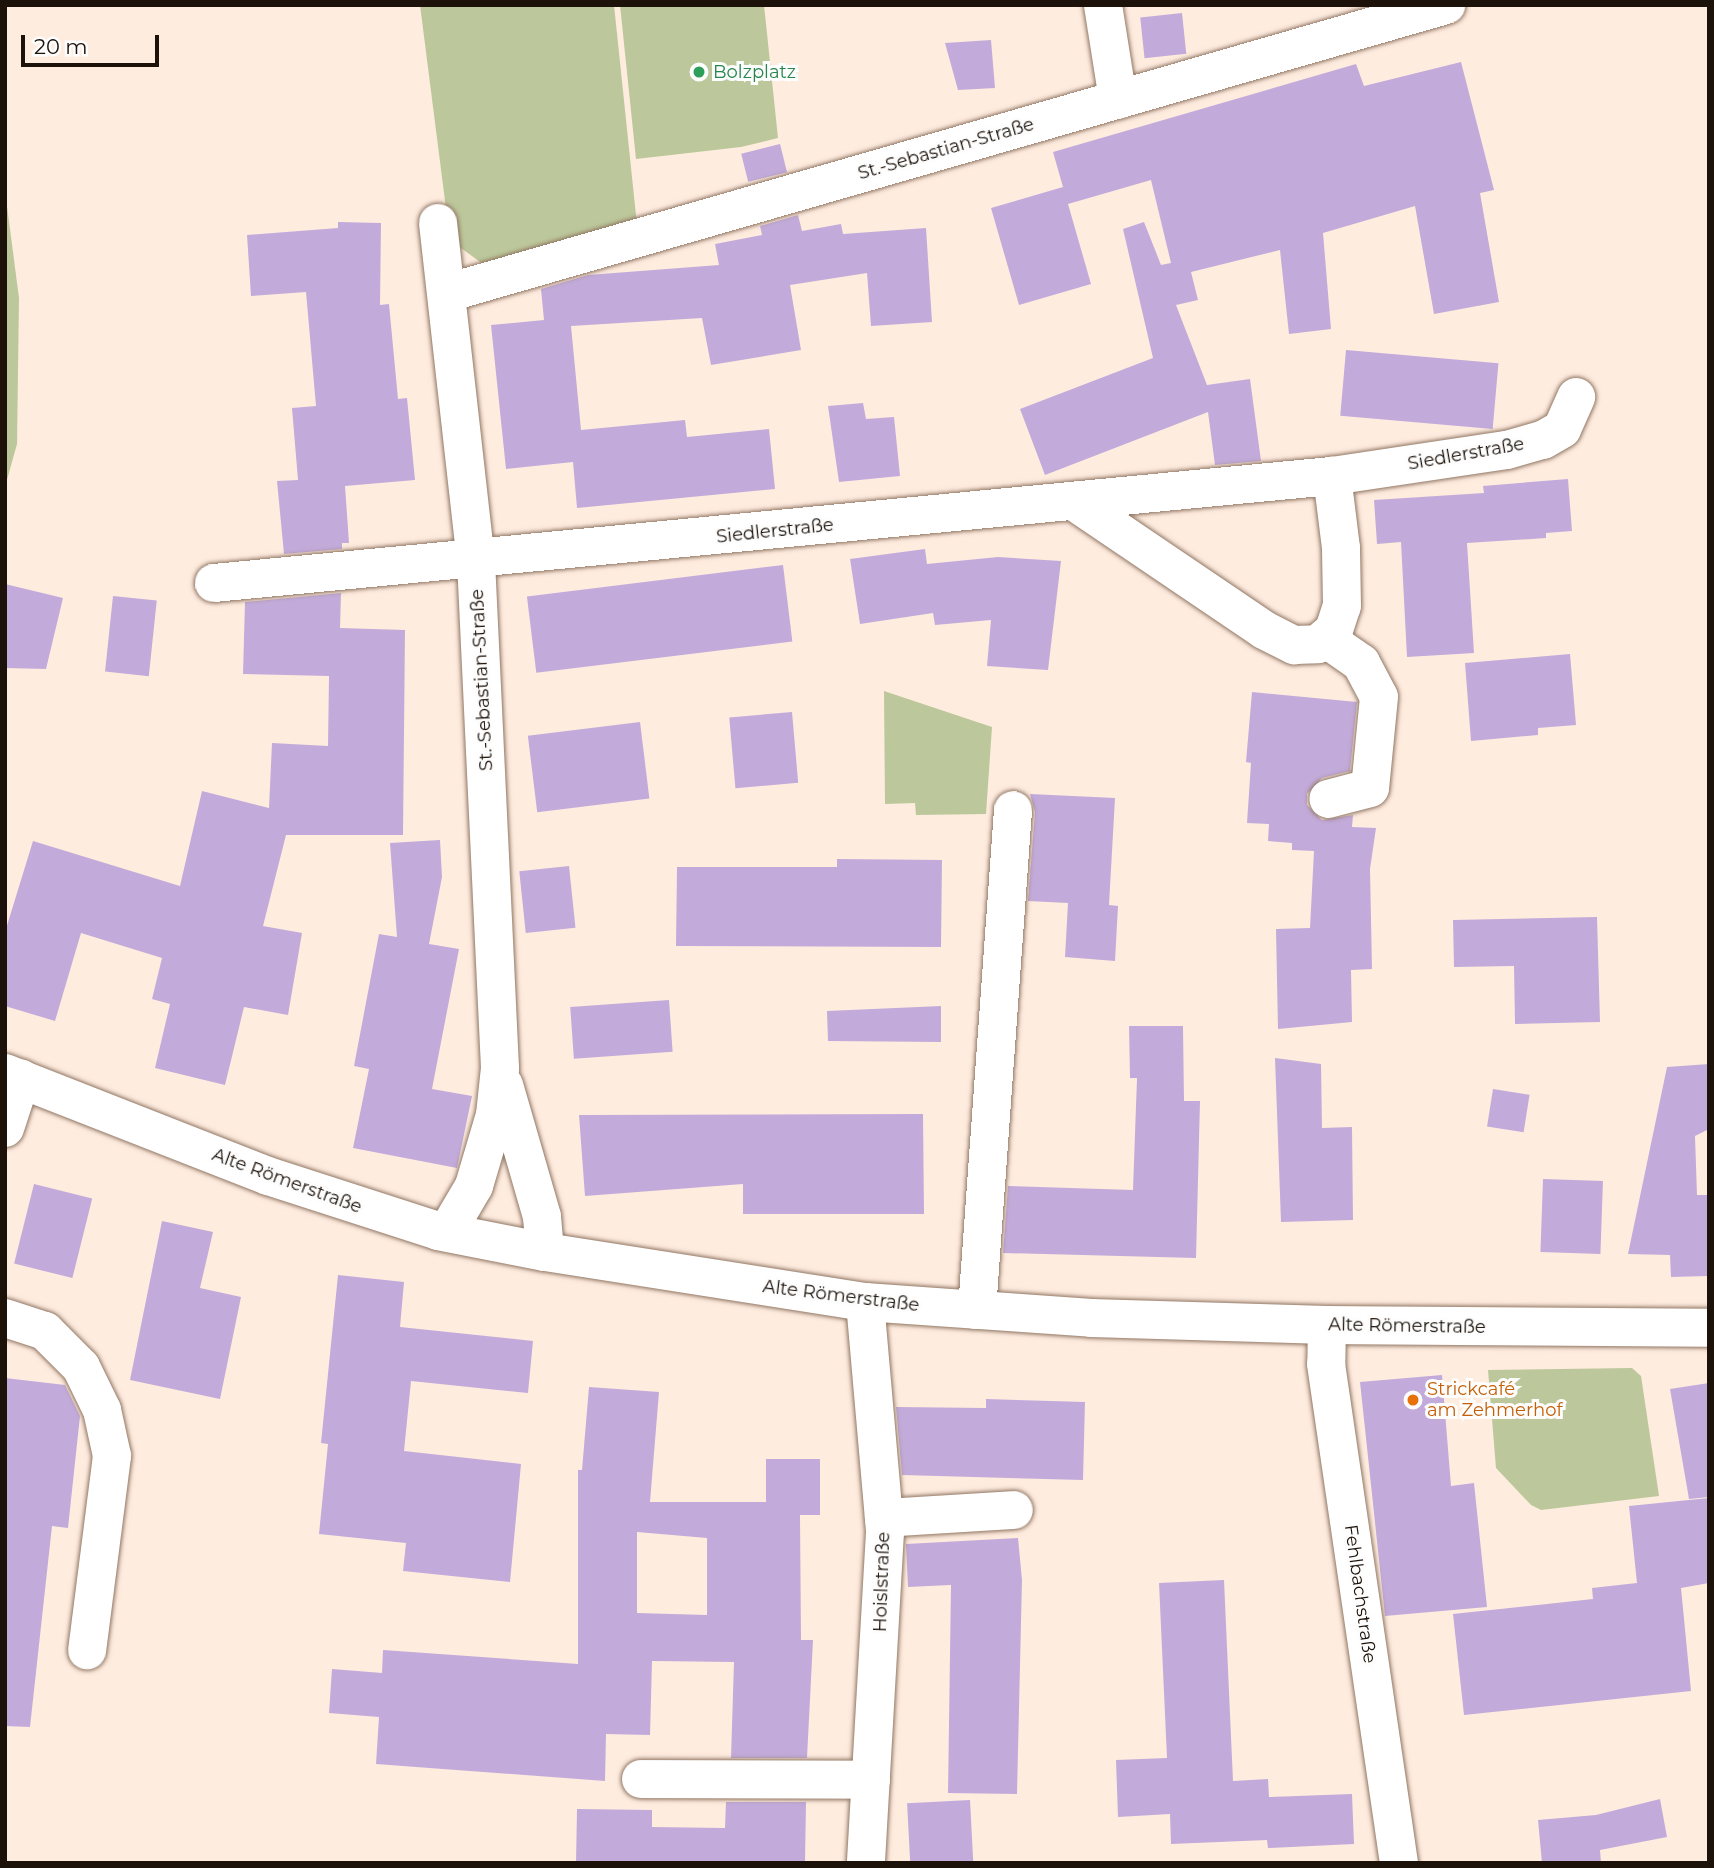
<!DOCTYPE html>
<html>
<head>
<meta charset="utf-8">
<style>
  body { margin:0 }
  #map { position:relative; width:1714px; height:1868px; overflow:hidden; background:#feecdf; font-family:Montserrat,sans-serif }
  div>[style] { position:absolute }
  .green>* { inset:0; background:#bcc89b }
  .building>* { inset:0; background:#c2abda; transform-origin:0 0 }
  .roads { filter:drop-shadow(0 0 2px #917663) drop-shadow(0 0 2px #917663) }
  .minor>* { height:38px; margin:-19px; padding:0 19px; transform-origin:19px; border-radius:19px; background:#fff }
  .major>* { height:38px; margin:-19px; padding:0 19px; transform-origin:19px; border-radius:19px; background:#fff }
  .dots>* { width:19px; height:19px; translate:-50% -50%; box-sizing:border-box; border:4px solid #fdfdfd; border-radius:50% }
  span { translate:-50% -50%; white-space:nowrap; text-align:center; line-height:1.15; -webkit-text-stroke:6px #fdfdfd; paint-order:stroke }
  .leisure-label { font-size:18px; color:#27864d }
  .left { translate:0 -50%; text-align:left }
  .street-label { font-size:18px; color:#1c120a }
  .food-label { font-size:18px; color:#c56008 }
  .frame { position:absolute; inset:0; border:7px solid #1c120a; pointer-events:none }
  .scale { position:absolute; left:21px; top:35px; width:138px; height:32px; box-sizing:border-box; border:4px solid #1c120a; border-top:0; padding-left:9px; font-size:21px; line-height:24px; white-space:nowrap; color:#1c120a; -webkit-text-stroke:5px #fdfdfd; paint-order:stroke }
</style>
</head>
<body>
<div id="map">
  <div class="green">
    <i style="clip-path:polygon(420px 5px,614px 5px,637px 225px,487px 267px,450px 240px)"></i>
    <i style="clip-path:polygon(620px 5px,764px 5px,778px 138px,741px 147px,636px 159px)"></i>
    <i style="clip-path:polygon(5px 191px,19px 298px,17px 444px,5px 487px)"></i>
    <i style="clip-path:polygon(884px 691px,992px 727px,986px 814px,916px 815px,915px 803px,885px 804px)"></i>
    <i style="clip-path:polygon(1632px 1368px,1641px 1376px,1659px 1496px,1541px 1510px,1531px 1505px,1496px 1468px,1488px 1370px)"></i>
  </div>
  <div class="building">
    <i style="left:1182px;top:13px;width:41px;height:42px;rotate:84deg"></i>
    <i style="clip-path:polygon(991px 40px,995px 88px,958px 90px,945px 43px)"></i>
    <i style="clip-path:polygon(1461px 62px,1494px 190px,1480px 193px,1499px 302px,1434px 314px,1415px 206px,1323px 233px,1331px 329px,1289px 334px,1280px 250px,1191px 272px,1198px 300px,1176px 305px,1207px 385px,1250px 379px,1261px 461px,1215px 465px,1208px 412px,1045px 475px,1020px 409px,1153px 358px,1123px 229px,1144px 222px,1161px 265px,1171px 263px,1151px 180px,1068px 204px,1091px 284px,1019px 305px,991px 208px,1063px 187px,1067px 201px,1053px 152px,1356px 64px,1364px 86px)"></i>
    <i style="left:780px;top:144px;width:29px;height:40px;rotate:76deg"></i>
    <i style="clip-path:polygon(798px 215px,802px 231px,841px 224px,843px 234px,926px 228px,932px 322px,871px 326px,867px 273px,790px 285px,801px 350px,711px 365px,702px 318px,571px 326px,581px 430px,685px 420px,687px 437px,769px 429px,775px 489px,577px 508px,573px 462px,506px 469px,491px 325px,544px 320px,541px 289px,588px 275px,719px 265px,715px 244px,762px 235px,760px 226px)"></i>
    <i style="clip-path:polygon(338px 222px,381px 223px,380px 305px,389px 304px,398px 399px,407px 398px,415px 480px,345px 486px,349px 543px,342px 543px,342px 549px,284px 554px,277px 481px,298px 480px,292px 408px,316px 406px,306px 292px,251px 296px,247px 235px,338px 228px)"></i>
    <i style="left:1346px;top:350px;width:153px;height:66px;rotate:5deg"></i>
    <i style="clip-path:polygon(863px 403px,866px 419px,894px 417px,900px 476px,839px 482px,828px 406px)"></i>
    <i style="clip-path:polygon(1568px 479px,1572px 531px,1546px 533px,1546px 538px,1467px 543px,1474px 653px,1407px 657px,1401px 542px,1377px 544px,1374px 500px,1484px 493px,1483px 486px)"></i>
    <i style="clip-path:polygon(925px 549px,927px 564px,998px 557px,1061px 561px,1048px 670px,987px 666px,991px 620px,935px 625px,933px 613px,860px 624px,850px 559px)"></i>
    <i style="left:783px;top:565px;width:77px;height:258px;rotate:83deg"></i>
    <i style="clip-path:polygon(5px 584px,63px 598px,46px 669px,5px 668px)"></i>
    <i style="clip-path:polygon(341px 593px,340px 628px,405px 630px,403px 835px,286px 835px,263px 926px,302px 933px,288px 1015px,244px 1007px,225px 1085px,155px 1068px,170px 1004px,152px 999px,162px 958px,81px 933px,55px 1021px,5px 1006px,5px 932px,33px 841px,180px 886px,202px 791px,269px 808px,272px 743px,328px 746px,329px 676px,243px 674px,245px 602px)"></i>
    <i style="left:113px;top:596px;width:44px;height:76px;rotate:6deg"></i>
    <i style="clip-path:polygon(1570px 654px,1576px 725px,1538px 728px,1538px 735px,1471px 741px,1465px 663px)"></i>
    <i style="clip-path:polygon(1252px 692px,1357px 702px,1350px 771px,1322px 778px,1307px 794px,1307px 805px,1322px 820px,1353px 815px,1352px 827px,1376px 828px,1370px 869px,1372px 969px,1351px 970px,1352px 1022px,1278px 1029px,1276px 929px,1310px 928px,1314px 851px,1292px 850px,1292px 843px,1268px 841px,1269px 824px,1247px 823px,1251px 763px,1246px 762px)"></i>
    <i style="left:792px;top:712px;width:71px;height:63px;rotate:85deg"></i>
    <i style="left:640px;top:722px;width:77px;height:113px;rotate:83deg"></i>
    <i style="clip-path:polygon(1030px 794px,1115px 798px,1109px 905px,1118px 906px,1115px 961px,1065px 957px,1068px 903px,1028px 901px,1035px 812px)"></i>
    <i style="clip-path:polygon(440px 840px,442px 877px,429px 944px,459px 949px,432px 1089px,472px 1096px,457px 1168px,353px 1148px,369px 1069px,354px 1066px,379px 934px,397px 937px,390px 843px)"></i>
    <i style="clip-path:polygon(837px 859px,942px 860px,941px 947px,676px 946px,677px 867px,837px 867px)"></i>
    <i style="left:569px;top:866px;width:62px;height:50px;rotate:84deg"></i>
    <i style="clip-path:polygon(1597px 917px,1600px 1022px,1515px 1024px,1514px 966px,1454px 967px,1453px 920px)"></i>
    <i style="left:669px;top:1000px;width:52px;height:99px;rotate:86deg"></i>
    <i style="clip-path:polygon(941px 1006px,941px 1042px,828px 1041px,827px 1011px)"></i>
    <i style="clip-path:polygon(1129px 1026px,1183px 1026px,1184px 1101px,1200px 1101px,1196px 1258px,1003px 1253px,1008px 1186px,1133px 1190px,1137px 1078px,1130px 1078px)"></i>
    <i style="clip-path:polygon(1275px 1058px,1321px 1064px,1322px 1128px,1352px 1127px,1353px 1220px,1281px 1222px)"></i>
    <i style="clip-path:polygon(1709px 1064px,1709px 1129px,1695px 1136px,1697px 1195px,1709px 1195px,1709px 1276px,1671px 1277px,1670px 1255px,1628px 1254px,1667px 1067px)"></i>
    <i style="left:1493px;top:1089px;width:37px;height:38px;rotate:9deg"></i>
    <i style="clip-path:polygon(923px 1114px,924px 1214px,743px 1214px,743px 1184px,585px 1196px,579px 1115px)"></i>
    <i style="left:1543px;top:1179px;width:60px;height:73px;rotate:2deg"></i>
    <i style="left:34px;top:1184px;width:60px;height:82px;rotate:14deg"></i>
    <i style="clip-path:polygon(162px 1221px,213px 1232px,200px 1288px,241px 1297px,220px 1399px,130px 1380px)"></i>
    <i style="clip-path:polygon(338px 1275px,404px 1282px,400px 1327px,533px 1341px,528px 1393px,411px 1381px,404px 1451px,521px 1464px,510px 1582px,403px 1571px,406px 1543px,319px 1534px,328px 1444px,321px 1443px)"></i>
    <i style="clip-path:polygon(1442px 1375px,1451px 1486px,1474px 1483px,1487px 1607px,1385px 1616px,1360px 1382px)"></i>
    <i style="clip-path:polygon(5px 1378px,65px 1385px,80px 1416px,68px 1528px,52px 1526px,30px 1727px,5px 1726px)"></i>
    <i style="clip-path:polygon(1709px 1383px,1709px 1497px,1689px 1499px,1670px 1389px)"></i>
    <i style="clip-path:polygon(evenodd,589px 1387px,659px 1392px,650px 1502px,766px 1502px,766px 1459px,820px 1459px,820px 1515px,800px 1515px,801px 1640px,813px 1640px,807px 1758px,731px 1758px,734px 1662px,652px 1661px,650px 1735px,606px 1734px,605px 1781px,376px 1764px,379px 1717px,329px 1713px,332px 1669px,382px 1673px,383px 1650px,578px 1664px,578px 1470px,582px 1470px,589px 1387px,637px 1532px,707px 1538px,707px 1615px,637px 1613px,637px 1532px)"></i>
    <i style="clip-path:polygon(986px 1399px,1085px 1402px,1083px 1480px,902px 1475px,896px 1407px,986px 1408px)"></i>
    <i style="clip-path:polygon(1709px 1498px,1709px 1583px,1681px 1588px,1691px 1691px,1464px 1715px,1453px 1614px,1593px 1599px,1592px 1588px,1637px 1583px,1629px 1506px)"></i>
    <i style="clip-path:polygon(1018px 1538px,1022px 1580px,1017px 1794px,948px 1793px,951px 1585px,908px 1587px,906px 1544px)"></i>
    <i style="clip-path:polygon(1224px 1580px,1233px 1781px,1268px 1779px,1269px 1797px,1352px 1794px,1354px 1844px,1268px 1848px,1267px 1840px,1171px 1844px,1170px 1814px,1118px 1817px,1116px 1760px,1167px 1758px,1159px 1583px)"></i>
    <i style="clip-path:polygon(1660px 1799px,1667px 1837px,1600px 1850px,1601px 1863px,1542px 1863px,1538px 1820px,1596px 1815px)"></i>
    <i style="left:970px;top:1800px;width:63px;height:63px;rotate:87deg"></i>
    <i style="clip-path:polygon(726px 1802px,806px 1802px,805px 1863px,576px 1863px,577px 1809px,652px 1810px,652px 1827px,725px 1828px)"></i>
  </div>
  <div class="roads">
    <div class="minor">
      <i style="left:1103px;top:5px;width:96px;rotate:81deg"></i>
      <i style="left:438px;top:223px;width:340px;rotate:83.6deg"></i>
      <i style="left:476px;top:561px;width:508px;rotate:87.29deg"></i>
      <i style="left:500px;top:1068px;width:47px;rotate:96.1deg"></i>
      <i style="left:495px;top:1115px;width:74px;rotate:106.5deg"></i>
      <i style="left:474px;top:1186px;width:53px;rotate:120.4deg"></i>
      <i style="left:447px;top:293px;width:1040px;rotate:-16.08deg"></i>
      <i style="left:1075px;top:502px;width:228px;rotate:34.1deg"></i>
      <i style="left:1264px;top:630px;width:34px;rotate:27deg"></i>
      <i style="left:1294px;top:645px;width:24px;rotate:-2deg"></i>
      <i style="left:1318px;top:644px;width:21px;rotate:-41deg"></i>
      <i style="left:1334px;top:630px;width:25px;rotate:-72deg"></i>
      <i style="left:1342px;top:606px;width:58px;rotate:-91deg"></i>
      <i style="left:1341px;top:548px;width:73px;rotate:-97.1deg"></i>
      <i style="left:214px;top:583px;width:1123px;rotate:-5.47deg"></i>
      <i style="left:1332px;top:476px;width:177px;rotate:-8.5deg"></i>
      <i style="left:1507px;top:450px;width:37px;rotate:-16deg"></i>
      <i style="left:1543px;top:440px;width:22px;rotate:-30deg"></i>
      <i style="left:1562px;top:429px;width:35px;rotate:-66deg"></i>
      <i style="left:1325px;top:638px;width:44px;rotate:34.8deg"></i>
      <i style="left:1361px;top:663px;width:38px;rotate:62deg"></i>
      <i style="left:1379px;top:697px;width:91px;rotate:95.6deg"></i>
      <i style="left:1370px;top:788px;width:43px;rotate:165.3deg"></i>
      <i style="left:504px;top:1085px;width:137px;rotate:73.9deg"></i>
      <i style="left:542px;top:1217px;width:35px;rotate:85deg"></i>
      <i style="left:5px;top:1128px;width:52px;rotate:-71.9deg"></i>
      <i style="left:865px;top:1302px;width:231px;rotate:85deg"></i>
      <i style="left:885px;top:1532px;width:332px;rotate:93.3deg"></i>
      <i style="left:977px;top:1310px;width:501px;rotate:-85.88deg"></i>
      <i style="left:5px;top:1318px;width:42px;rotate:18deg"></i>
      <i style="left:45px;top:1331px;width:51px;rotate:45deg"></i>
      <i style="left:81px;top:1367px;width:48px;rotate:64deg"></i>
      <i style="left:102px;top:1410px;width:47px;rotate:77.7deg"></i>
      <i style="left:112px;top:1456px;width:196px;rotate:97.3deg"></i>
      <i style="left:1327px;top:1325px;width:39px;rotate:91deg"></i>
      <i style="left:1326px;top:1364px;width:504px;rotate:81.68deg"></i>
      <i style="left:884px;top:1518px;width:130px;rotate:-3.5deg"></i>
      <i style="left:641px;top:1779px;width:230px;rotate:0.2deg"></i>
    </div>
    <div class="major">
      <i style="left:5px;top:1073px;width:282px;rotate:21.4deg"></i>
      <i style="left:268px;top:1176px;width:179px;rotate:17.9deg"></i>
      <i style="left:438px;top:1231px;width:109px;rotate:11.1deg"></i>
      <i style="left:545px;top:1252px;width:324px;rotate:8.9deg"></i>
      <i style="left:865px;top:1302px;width:227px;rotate:4deg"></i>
      <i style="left:1091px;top:1318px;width:236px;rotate:1.7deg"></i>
      <i style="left:1327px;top:1325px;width:382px;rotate:0.4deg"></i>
    </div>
  </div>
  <div class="dots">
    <i style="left:699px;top:72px;background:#2e9e5b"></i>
    <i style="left:1413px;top:1400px;background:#e8710a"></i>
  </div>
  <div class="leisure-label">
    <span class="left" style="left:713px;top:72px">Bolzplatz</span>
  </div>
  <div class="street-label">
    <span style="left:946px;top:149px;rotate:-16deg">St.-Sebastian-Straße</span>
    <span style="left:1466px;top:454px;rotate:-10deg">Siedlerstraße</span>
    <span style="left:775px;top:531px;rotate:-6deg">Siedlerstraße</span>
    <span style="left:482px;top:680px;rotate:-93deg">St.-Sebastian-Straße</span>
    <span style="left:287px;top:1181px;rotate:20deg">Alte Römerstraße</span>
    <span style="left:841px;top:1296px;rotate:7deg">Alte Römerstraße</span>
    <span style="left:1407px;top:1326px;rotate:1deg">Alte Römerstraße</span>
    <span style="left:882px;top:1582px;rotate:-88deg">Hoislstraße</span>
    <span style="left:1360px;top:1594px;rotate:82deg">Fehlbachstraße</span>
  </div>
  <div class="food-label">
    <span class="left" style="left:1427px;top:1400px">Strickcafé<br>am Zehmerhof</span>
  </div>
  <div class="frame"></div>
  <div class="scale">20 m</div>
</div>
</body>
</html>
